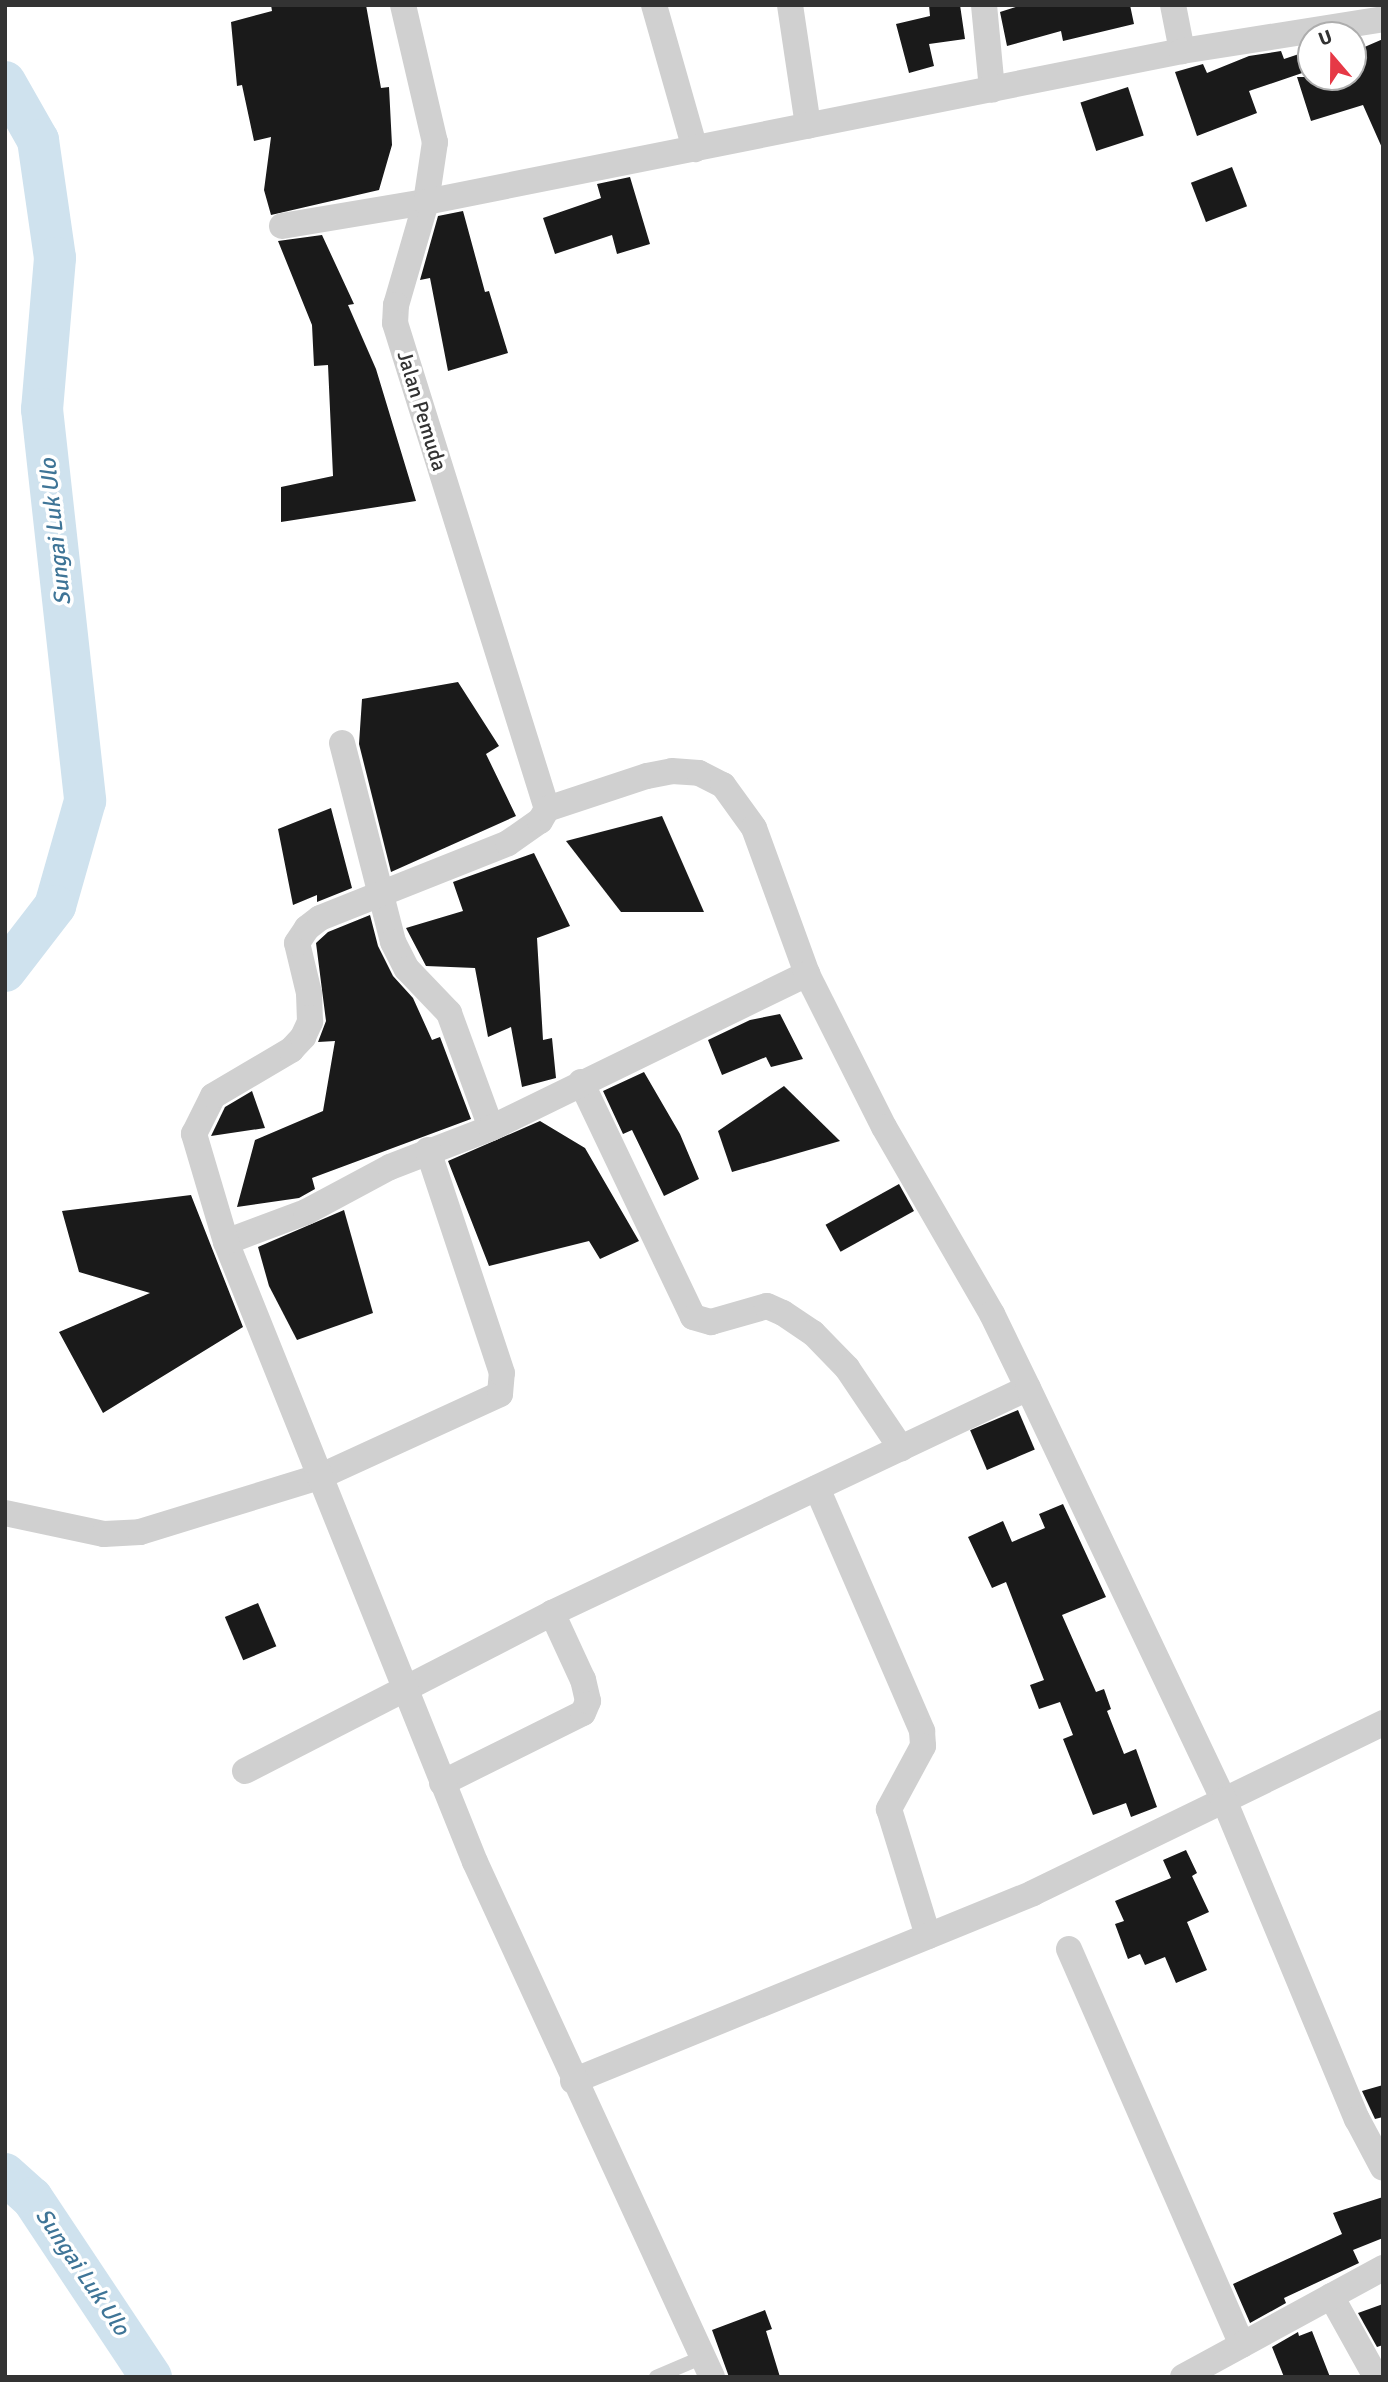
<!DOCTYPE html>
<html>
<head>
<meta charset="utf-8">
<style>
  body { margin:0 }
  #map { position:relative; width:1388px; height:2382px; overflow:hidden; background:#fff; font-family:Signika,sans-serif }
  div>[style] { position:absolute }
  .river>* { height:42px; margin:-21px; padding:0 21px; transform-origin:21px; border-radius:21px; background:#cfe2ee }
  .building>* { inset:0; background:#1a1a1a; transform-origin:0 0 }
  .service>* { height:14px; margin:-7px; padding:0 7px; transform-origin:7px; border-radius:7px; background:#d0d0d0 }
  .minor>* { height:26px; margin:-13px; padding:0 13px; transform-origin:13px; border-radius:13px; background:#d0d0d0 }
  span { translate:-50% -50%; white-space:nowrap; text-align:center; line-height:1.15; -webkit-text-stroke:7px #fff; paint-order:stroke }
  .street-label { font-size:21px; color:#333 }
  .water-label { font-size:23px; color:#3f7597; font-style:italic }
  .frame { position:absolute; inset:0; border:7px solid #333; pointer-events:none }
  .north { position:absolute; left:1297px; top:21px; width:70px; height:70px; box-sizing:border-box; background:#fff; border:2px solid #adadad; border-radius:50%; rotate:340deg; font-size:19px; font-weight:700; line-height:28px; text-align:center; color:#333 }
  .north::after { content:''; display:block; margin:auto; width:24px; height:32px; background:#e63946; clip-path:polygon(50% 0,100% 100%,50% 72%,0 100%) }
</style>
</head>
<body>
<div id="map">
  <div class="river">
    <i style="left:5px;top:82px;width:67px;rotate:60.4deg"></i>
    <i style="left:38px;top:140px;width:119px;rotate:81.8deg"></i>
    <i style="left:55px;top:258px;width:152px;rotate:94.9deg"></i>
    <i style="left:42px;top:409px;width:394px;rotate:83.7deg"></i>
    <i style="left:85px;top:801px;width:109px;rotate:105.9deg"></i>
    <i style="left:55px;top:906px;width:82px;rotate:127.6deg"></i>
    <i style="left:5px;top:2174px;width:36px;rotate:42deg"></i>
    <i style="left:32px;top:2198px;width:215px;rotate:56.4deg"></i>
  </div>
  <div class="building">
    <i style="clip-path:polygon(271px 5px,366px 5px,381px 88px,389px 87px,392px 145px,379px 190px,271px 215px,264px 190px,271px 137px,254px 141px,242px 85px,237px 86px,231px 22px,272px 11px)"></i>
    <i style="clip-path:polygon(929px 5px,960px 5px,965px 39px,929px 44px,934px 66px,909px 73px,896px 24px,930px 16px)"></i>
    <i style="clip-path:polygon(1022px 5px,1130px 5px,1134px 24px,1063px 41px,1061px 31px,1007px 46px,1000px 12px)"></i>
    <i style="clip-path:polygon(1383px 39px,1383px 150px,1363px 105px,1311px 121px,1297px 77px,1353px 77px,1353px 52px)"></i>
    <i style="clip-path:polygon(1311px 50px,1311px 70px,1249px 91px,1257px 113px,1197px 136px,1175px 72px,1203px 64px,1207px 73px,1249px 56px,1281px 51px,1284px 59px)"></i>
    <i style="left:1128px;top:87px;width:51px;height:50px;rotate:72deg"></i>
    <i style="left:1232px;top:167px;width:42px;height:44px;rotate:69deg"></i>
    <i style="clip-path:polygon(630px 177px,650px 244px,617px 254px,612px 235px,555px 254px,543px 218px,601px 198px,597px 184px)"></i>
    <i style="clip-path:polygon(463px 211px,485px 292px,489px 291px,508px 353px,448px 371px,430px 278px,420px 280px,438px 216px)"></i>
    <i style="clip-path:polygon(322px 235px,354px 304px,348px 305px,376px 369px,416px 501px,281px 522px,281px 487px,333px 476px,328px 365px,314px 366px,312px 325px,278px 241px)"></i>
    <i style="clip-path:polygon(458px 682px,499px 746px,486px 754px,516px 816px,391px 872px,359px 744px,362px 699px)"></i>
    <i style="clip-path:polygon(331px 808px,352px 888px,317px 902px,317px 895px,293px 905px,278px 829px)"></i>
    <i style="clip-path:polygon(662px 816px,704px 912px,621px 912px,566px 841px)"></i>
    <i style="clip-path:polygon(534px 853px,570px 926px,537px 938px,543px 1040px,552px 1038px,556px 1078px,522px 1087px,511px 1027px,488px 1037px,475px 968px,426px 966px,406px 928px,463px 911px,453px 882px)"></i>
    <i style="clip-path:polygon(370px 915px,378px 946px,393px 976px,413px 998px,432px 1040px,440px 1037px,471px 1119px,312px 1178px,315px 1189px,299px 1198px,237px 1207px,255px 1140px,323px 1111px,335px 1041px,318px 1042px,326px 1021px,316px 943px,328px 932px)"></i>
    <i style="clip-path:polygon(780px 1014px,803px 1059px,771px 1067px,766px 1057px,722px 1075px,708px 1040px,750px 1020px)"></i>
    <i style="clip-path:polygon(644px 1072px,680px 1134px,699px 1179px,664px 1196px,632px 1130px,623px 1134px,603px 1091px)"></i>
    <i style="clip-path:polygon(784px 1086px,840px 1141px,732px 1172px,718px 1131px)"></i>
    <i style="clip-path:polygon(252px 1091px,265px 1128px,211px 1136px,225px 1107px)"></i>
    <i style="clip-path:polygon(540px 1121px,585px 1148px,639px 1241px,600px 1259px,589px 1241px,489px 1266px,448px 1161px)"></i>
    <i style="left:899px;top:1184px;width:31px;height:84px;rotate:61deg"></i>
    <i style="clip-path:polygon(191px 1195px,243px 1327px,103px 1413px,59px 1332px,150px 1293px,79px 1272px,62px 1211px)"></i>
    <i style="clip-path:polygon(344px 1210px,373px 1313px,297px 1340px,269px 1286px,258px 1247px)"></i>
    <i style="left:1018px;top:1410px;width:43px;height:52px;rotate:67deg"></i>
    <i style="clip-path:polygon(1063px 1504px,1106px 1597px,1062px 1615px,1096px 1692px,1104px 1689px,1111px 1709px,1107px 1711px,1124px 1754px,1136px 1749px,1157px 1807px,1131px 1817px,1126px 1803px,1093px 1815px,1063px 1739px,1073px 1735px,1060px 1702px,1039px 1709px,1030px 1685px,1044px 1680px,1006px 1582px,992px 1588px,968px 1537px,1003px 1521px,1012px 1542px,1045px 1528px,1039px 1514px)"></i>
    <i style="left:258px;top:1603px;width:47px;height:36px;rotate:67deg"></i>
    <i style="clip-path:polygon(1186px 1850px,1197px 1873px,1192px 1876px,1209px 1912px,1187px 1922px,1207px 1970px,1176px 1983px,1165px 1957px,1145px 1965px,1140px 1954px,1128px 1959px,1115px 1924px,1124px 1921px,1115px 1901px,1171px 1878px,1163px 1860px)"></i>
    <i style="clip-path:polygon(1383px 2085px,1383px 2117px,1375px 2119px,1362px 2091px)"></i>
    <i style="clip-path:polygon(1383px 2197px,1383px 2238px,1353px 2250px,1359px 2263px,1284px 2298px,1286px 2303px,1250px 2323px,1233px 2284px,1342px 2234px,1333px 2213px)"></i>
    <i style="clip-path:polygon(1383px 2304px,1383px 2345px,1377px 2347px,1358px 2313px)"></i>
    <i style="clip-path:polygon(765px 2310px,772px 2329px,766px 2331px,780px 2377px,729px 2377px,712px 2330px)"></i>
    <i style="clip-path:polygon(1312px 2331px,1330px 2377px,1284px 2377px,1272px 2347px,1298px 2332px,1299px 2336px)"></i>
  </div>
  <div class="service">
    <i style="left:656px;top:2377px;width:51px;rotate:-23.1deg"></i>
  </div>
  <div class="minor">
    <i style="left:403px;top:5px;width:141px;rotate:76.9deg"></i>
    <i style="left:435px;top:142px;width:61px;rotate:98.5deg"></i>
    <i style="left:426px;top:202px;width:107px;rotate:106.2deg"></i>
    <i style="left:396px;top:305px;width:18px;rotate:93deg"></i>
    <i style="left:395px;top:323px;width:509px;rotate:72.63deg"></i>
    <i style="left:654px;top:5px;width:150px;rotate:74.1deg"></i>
    <i style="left:790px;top:5px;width:122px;rotate:81.5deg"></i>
    <i style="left:984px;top:5px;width:85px;rotate:84.6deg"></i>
    <i style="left:1173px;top:5px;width:47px;rotate:78.9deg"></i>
    <i style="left:282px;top:226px;width:146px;rotate:-9.5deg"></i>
    <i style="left:426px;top:202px;width:771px;rotate:-11.3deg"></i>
    <i style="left:1182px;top:51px;width:204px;rotate:-9deg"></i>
    <i style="left:342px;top:743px;width:205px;rotate:75.6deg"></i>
    <i style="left:393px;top:942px;width:30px;rotate:63deg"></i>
    <i style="left:407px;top:969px;width:61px;rotate:46.3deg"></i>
    <i style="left:449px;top:1013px;width:122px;rotate:69.9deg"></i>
    <i style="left:581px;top:1082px;width:260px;rotate:64.5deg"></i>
    <i style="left:693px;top:1317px;width:19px;rotate:16deg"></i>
    <i style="left:711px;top:1322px;width:58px;rotate:-15.9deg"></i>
    <i style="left:767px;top:1306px;width:17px;rotate:24deg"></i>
    <i style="left:783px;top:1313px;width:36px;rotate:34deg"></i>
    <i style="left:813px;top:1333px;width:49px;rotate:45.8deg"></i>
    <i style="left:847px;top:1368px;width:97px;rotate:56deg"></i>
    <i style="left:226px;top:1242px;width:85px;rotate:-20.6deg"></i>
    <i style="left:306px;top:1212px;width:95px;rotate:-28.2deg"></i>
    <i style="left:390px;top:1167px;width:108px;rotate:-21.1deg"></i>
    <i style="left:491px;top:1128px;width:352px;rotate:-26deg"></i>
    <i style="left:817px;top:1488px;width:265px;rotate:66.6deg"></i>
    <i style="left:922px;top:1731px;width:15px;rotate:86deg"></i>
    <i style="left:923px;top:1746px;width:72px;rotate:118.4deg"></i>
    <i style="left:889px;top:1809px;width:133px;rotate:72.9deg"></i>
    <i style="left:5px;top:1513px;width:101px;rotate:12deg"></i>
    <i style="left:104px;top:1534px;width:36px;rotate:-3deg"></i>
    <i style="left:140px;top:1532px;width:187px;rotate:-17.1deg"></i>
    <i style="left:319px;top:1477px;width:199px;rotate:-24.6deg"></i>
    <i style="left:500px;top:1394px;width:21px;rotate:-85deg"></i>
    <i style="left:502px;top:1373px;width:235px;rotate:-108.4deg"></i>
    <i style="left:245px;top:1771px;width:345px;rotate:-27.2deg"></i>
    <i style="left:552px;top:1613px;width:526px;rotate:-25.3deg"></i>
    <i style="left:442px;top:1783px;width:157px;rotate:-26.4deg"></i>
    <i style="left:583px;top:1713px;width:13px;rotate:-67deg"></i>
    <i style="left:588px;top:1701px;width:22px;rotate:-103deg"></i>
    <i style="left:583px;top:1680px;width:74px;rotate:-114.8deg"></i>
    <i style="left:1069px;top:1949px;width:432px;rotate:66.4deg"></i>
    <i style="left:573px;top:2081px;width:497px;rotate:-22.2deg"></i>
    <i style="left:1033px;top:1893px;width:389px;rotate:-25.9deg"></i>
    <i style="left:1331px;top:2296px;width:93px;rotate:60.9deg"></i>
    <i style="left:712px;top:2377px;width:567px;rotate:-114.71deg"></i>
    <i style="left:475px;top:1862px;width:668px;rotate:-111.88deg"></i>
    <i style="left:226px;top:1242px;width:113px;rotate:-106.5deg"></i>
    <i style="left:194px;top:1134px;width:42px;rotate:-63.4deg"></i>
    <i style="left:213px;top:1096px;width:91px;rotate:-30.5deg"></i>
    <i style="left:291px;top:1050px;width:18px;rotate:-47deg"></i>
    <i style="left:303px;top:1037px;width:17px;rotate:-65deg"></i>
    <i style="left:310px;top:1022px;width:29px;rotate:-92deg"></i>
    <i style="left:309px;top:993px;width:51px;rotate:-103.5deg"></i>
    <i style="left:297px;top:943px;width:18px;rotate:-56deg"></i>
    <i style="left:307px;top:928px;width:16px;rotate:-38deg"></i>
    <i style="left:320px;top:918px;width:202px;rotate:-21.7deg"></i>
    <i style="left:508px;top:843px;width:39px;rotate:-35deg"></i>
    <i style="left:540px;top:821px;width:14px;rotate:-60deg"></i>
    <i style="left:547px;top:809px;width:105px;rotate:-18.3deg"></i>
    <i style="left:647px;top:776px;width:25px;rotate:-11deg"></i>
    <i style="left:672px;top:771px;width:27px;rotate:4deg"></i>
    <i style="left:699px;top:773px;width:27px;rotate:27deg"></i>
    <i style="left:723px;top:785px;width:53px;rotate:54.2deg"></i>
    <i style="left:754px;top:828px;width:155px;rotate:70deg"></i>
    <i style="left:807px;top:974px;width:171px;rotate:63.3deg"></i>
    <i style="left:884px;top:1127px;width:216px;rotate:60deg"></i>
    <i style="left:992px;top:1314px;width:82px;rotate:64.1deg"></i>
    <i style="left:1028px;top:1388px;width:456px;rotate:64.6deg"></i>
    <i style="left:1224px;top:1800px;width:346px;rotate:67.4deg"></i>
    <i style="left:1357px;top:2119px;width:55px;rotate:62deg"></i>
    <i style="left:1183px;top:2377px;width:228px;rotate:-28.6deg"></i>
  </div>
  <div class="street-label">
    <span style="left:422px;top:411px;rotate:73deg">Jalan Pemuda</span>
  </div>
  <div class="water-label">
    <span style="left:56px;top:532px;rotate:-96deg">Sungai Luk Ulo</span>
    <span style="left:82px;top:2272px;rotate:56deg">Sungai Luk Ulo</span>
  </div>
  <div class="frame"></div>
  <div class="north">U</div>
</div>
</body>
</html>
